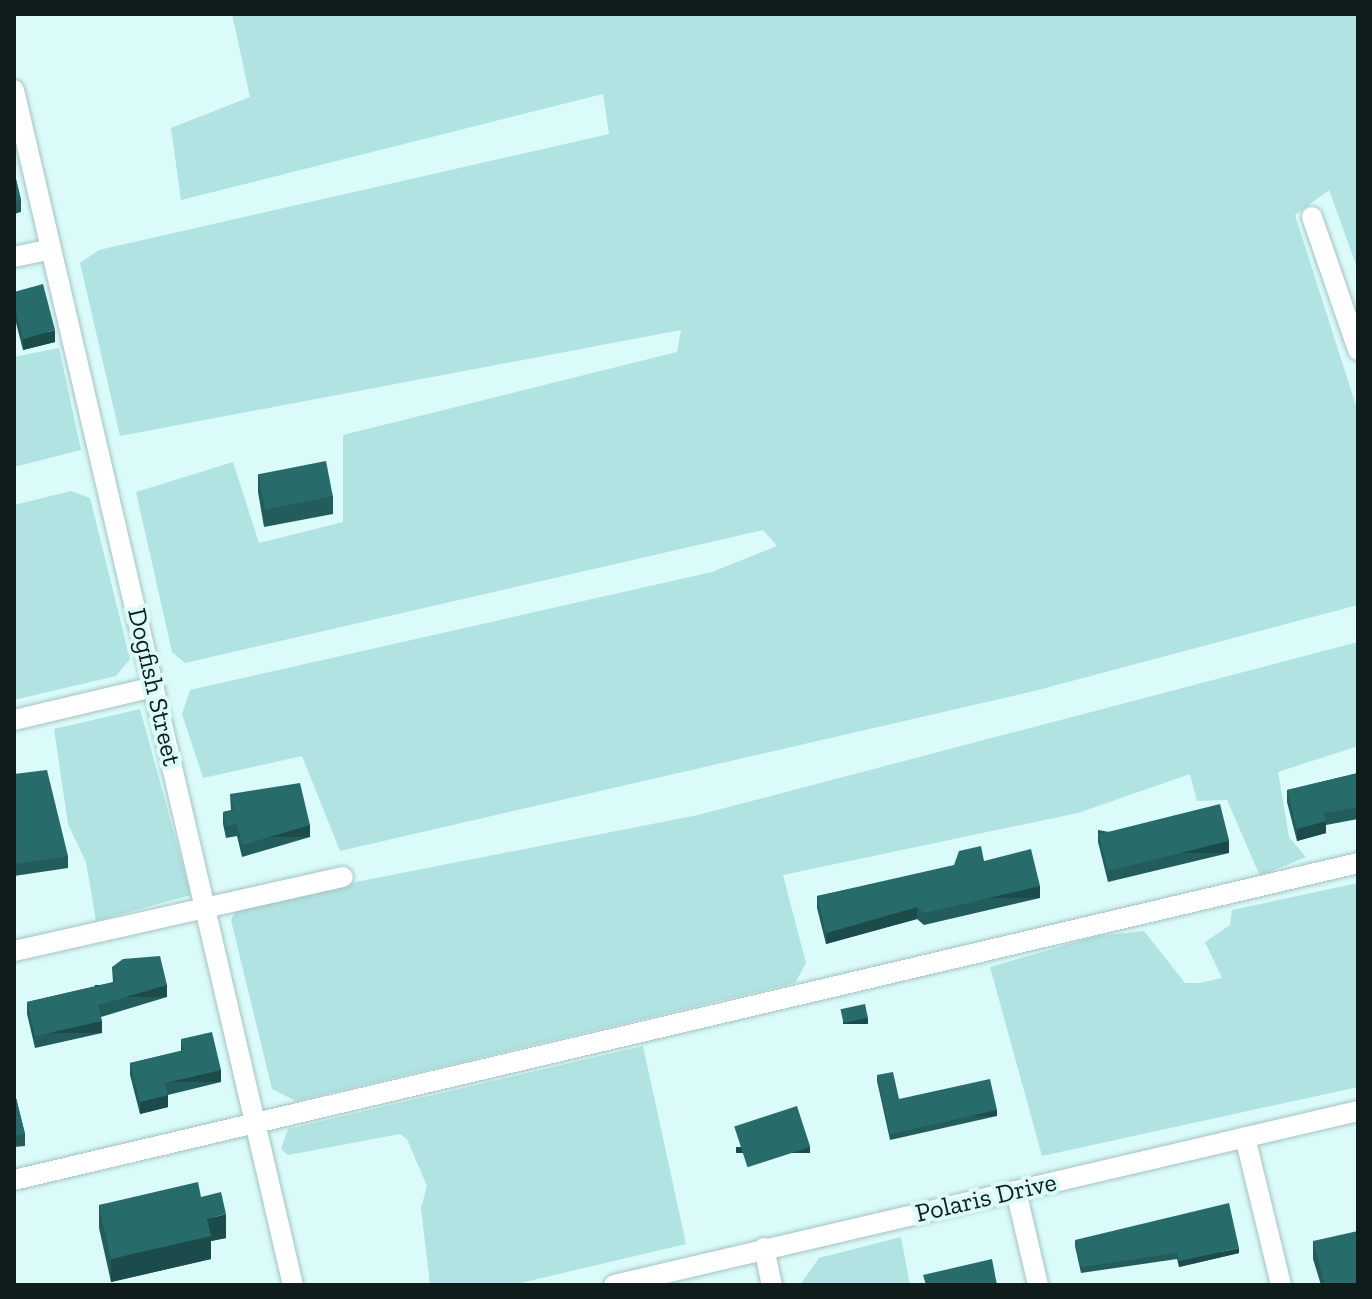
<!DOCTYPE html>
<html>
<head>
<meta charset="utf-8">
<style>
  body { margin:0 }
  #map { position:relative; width:1372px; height:1299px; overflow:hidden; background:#dafbfa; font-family:"Zilla Slab",serif }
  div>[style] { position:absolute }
  .green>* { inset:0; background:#b0e3e2 }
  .roads { filter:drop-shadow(0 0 2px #a3c3c2) drop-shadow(0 0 2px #a3c3c2) }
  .minor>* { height:20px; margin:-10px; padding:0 10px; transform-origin:10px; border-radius:10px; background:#fff }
  .wall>* { inset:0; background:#225d5c }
  .shaded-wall>* { inset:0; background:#1b4c4b; transform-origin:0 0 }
  .building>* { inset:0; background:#276c6b; transform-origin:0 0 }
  span { translate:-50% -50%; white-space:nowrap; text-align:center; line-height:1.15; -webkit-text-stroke:8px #dafbfa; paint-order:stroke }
  .street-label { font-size:26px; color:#101c1c }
  .frame { position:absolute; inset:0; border:16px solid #101c1c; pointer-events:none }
</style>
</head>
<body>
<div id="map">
  <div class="green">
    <i style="clip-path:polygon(232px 14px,1358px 14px,1358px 270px,1329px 190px,1295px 215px,1358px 412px,1358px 605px,1034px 691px,340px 851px,302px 756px,203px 778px,182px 714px,190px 690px,712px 572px,777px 546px,763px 530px,185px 663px,172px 652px,136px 492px,233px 462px,259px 543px,343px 522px,343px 435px,677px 352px,681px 330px,120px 436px,80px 263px,99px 250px,609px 134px,603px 94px,181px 200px,171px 128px,250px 97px)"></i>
    <i style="clip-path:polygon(59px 348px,81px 450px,14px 467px,14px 357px)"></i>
    <i style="clip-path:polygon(71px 491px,90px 498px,130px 659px,116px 676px,14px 700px,14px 505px)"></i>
    <i style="clip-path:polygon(1358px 642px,1358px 746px,1278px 772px,1289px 837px,1306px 857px,1260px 876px,1227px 800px,1197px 801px,1190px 774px,1078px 813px,783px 875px,806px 963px,795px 983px,296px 1101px,272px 1089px,231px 920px,239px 905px,698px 815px)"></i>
    <i style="clip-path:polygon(140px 709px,191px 895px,96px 921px,86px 862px,68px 824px,54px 729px)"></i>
    <i style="clip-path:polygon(1358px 883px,1358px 1087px,1042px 1156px,990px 967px,1097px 936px,1144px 931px,1185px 983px,1200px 983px,1222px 978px,1205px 942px,1230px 925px,1232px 910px)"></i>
    <i style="clip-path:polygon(643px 1046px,686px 1244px,512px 1285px,430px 1285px,421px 1208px,427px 1186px,407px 1139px,400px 1134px,288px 1155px,281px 1149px,288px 1129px)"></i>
    <i style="clip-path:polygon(901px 1237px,910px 1285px,800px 1285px,819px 1258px)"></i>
  </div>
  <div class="roads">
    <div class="minor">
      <i style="left:14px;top:90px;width:1227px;rotate:76.86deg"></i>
      <i style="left:1312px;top:217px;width:141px;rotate:70.9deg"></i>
      <i style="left:14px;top:257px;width:38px;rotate:-12deg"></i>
      <i style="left:14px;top:720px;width:144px;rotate:-13.3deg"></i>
      <i style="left:14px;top:951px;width:337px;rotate:-12.7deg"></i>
      <i style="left:1245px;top:1137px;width:152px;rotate:76.3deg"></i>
      <i style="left:14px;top:1180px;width:1381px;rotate:-13.27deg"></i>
      <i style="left:1016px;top:1191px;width:97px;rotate:76.8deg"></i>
      <i style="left:764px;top:1248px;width:38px;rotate:78deg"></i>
      <i style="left:614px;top:1285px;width:764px;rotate:-13.16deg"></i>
    </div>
  </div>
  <div class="wall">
    <i style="clip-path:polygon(14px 171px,21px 200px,21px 212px,14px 214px)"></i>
    <i style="clip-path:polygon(14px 292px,55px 342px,23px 350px,14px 315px)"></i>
    <i style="clip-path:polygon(258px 474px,333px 496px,333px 514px,264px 527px,258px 492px)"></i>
    <i style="clip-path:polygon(1358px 773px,1358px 819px,1326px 825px,1326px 833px,1297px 841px,1287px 802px,1287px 790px)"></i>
    <i style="clip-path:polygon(14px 774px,68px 856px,68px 868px,14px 876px)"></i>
    <i style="clip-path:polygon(230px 794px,310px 837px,242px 857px,237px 836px,226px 838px,223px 824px,223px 812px,231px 810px)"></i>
    <i style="clip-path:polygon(1098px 830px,1229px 853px,1108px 882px,1098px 842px)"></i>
    <i style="clip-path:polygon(984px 861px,1040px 898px,924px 925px,917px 919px,826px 944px,817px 908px,817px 896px)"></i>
    <i style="clip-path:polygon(112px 967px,167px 997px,101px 1017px,102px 1033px,35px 1048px,27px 1014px,27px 1002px,113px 982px)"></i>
    <i style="clip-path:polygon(181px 1039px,221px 1082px,168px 1095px,168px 1107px,140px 1114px,130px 1075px,130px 1063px,181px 1051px)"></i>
    <i style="clip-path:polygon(877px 1075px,899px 1099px,997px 1116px,890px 1140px,877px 1081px)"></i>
    <i style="clip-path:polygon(14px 1090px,25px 1134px,25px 1146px,14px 1147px)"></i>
    <i style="clip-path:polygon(201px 1197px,226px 1238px,211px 1241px,211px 1259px,111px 1282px,99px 1228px,99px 1205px)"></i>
    <i style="clip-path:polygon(1075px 1240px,1239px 1253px,1179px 1267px,1177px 1259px,1081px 1273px,1075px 1246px)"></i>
    <i style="clip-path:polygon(1313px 1241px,1358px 1285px,1321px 1285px,1313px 1259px)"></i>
  </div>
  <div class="shaded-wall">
    <i style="clip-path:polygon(55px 330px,55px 342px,23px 350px,23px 339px)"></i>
    <i style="clip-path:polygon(1326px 821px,1326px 833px,1297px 841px,1297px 829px)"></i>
    <i style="left:310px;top:825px;width:12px;height:71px;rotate:90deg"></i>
    <i style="left:1229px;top:841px;width:12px;height:124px;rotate:90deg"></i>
    <i style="left:1040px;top:886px;width:12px;height:119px;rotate:90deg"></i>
    <i style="clip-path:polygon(917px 907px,917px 919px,826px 944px,826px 933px)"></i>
    <i style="left:167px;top:985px;width:12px;height:72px;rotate:90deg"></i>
    <i style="left:868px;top:1018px;width:6px;height:25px;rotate:90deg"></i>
    <i style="left:102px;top:1021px;width:12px;height:69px;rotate:90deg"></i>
    <i style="left:221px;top:1070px;width:12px;height:57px;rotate:90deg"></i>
    <i style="clip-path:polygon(168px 1095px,168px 1107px,140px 1114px,140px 1102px)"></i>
    <i style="left:997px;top:1110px;width:6px;height:110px;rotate:90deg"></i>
    <i style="left:810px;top:1147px;width:6px;height:74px;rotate:90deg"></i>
    <i style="clip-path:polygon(226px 1214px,226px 1238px,211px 1241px,211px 1259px,111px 1282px,111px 1259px,207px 1219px)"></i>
    <i style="clip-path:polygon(1239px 1248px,1239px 1253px,1179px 1267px,1179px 1261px)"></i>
  </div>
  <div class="building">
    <i style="clip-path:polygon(14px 171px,21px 200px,14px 202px)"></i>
    <i style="clip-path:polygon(43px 284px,55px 330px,23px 339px,14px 303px,14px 292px)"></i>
    <i style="left:326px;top:461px;width:36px;height:69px;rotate:79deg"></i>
    <i style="clip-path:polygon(47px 770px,68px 856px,14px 864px,14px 774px)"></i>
    <i style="clip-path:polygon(1358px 773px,1358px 807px,1324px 813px,1326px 821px,1297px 829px,1287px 790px)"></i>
    <i style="clip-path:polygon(300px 783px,310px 825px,242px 845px,237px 824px,226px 826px,223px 812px,234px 810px,230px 794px)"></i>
    <i style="left:1220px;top:804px;width:38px;height:125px;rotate:76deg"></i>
    <i style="clip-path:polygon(981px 846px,984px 861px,1031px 849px,1040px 886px,924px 913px,917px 907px,826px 933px,817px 896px,954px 865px,959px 851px)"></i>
    <i style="clip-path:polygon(160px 956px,167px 985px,98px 1005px,102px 1021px,35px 1036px,27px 1002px,115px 982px,112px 967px,123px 959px)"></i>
    <i style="left:865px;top:1004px;width:14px;height:25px;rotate:78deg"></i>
    <i style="clip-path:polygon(212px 1032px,221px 1070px,165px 1083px,168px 1095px,140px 1102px,130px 1063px,184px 1050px,181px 1039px)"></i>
    <i style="clip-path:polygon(893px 1072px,899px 1099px,990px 1079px,997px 1110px,890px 1134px,877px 1075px)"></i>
    <i style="clip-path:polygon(14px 1090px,25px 1134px,14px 1136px)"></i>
    <i style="left:797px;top:1106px;width:43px;height:66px;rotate:72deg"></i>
    <i style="clip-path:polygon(198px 1182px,201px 1197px,221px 1192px,226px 1214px,207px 1219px,211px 1236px,111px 1259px,99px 1205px)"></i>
    <i style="clip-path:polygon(1229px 1203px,1239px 1248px,1179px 1261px,1177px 1253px,1081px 1267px,1075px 1240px)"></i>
    <i style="clip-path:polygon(1358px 1231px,1358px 1285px,1325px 1285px,1313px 1241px)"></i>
    <i style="clip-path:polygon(992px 1259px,997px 1285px,926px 1285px,923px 1275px)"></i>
  </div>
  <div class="street-label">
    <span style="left:154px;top:687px;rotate:77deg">Dogfish Street</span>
    <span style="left:986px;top:1198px;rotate:-13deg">Polaris Drive</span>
  </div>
  <div class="frame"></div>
</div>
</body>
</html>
